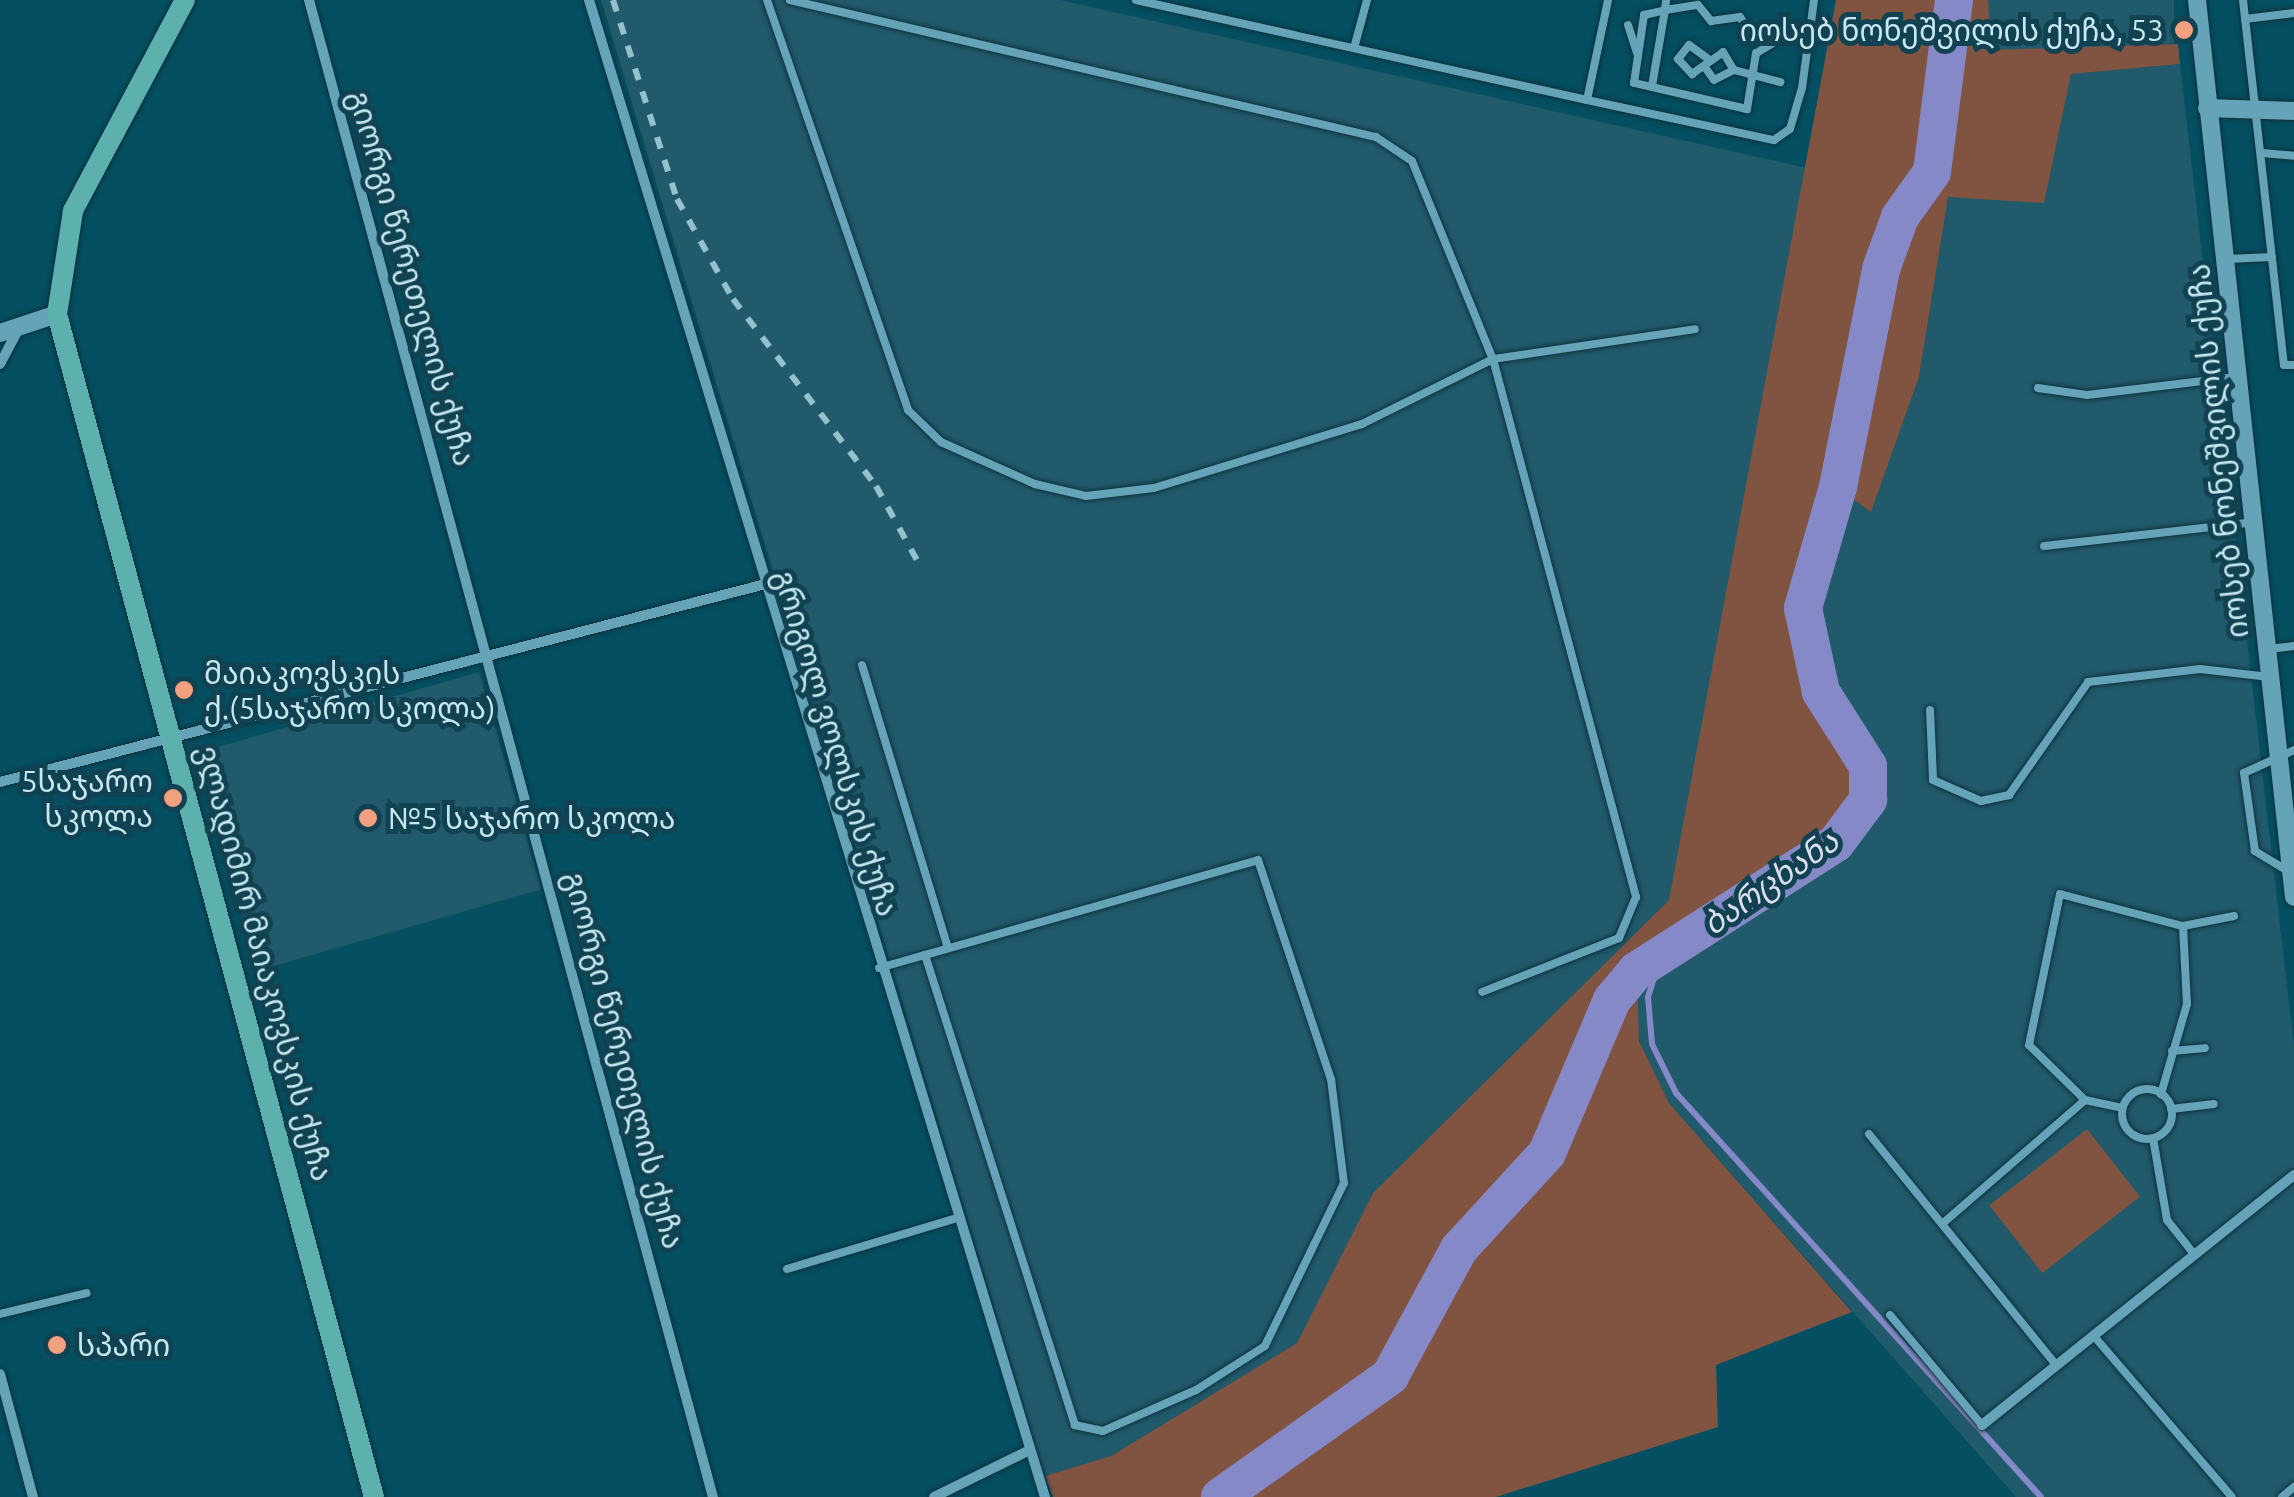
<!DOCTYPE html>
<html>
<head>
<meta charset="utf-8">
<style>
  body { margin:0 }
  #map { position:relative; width:2294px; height:1497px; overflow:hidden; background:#044f62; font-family:Ubuntu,"Noto Sans Georgian",sans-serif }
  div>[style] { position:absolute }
  .built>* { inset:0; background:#215a6b; transform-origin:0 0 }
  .green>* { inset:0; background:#815442; transform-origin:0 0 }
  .stream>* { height:6px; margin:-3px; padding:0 3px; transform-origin:3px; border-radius:3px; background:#8689c7 }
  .river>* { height:38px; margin:-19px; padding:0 19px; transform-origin:19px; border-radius:19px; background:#8689c7 }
  .roads { filter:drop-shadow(0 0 2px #10313c) drop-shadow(0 0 2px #10313c) }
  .service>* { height:8px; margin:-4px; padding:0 4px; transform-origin:4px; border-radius:4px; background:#65a3b9 }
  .service>.ring { margin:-4px; padding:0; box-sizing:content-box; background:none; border:8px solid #65a3b9; border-radius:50% }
  .minor>* { height:10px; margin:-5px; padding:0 5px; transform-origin:5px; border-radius:5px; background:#65a3b9 }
  .tertiary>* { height:18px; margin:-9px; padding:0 9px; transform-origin:9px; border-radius:9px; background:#65a3b9 }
  .secondary>* { height:20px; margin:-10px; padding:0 10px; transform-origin:10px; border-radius:10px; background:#5cb1af }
  .rail>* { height:6px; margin-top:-3px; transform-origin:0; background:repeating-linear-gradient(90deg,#95c0cd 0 12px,transparent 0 24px) }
  .dots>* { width:28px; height:28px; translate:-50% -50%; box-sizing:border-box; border:5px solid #104251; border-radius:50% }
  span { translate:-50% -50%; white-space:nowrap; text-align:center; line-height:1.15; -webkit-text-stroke:10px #104251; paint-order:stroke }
  .poi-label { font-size:30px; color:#c8e7f2 }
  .right { translate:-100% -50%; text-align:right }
  .left { translate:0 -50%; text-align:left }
  .street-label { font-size:30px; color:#c8e7f2 }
  .water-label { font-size:32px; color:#dcdef0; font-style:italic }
</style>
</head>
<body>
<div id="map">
  <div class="built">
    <i style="clip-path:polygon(601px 0,1060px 0,1811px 169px,1669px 900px,1373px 1193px,1297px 1343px,1111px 1456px,1045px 1476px)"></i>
    <i style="left:1988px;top:0;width:186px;height:50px"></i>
    <i style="clip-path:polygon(2180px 64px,2294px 1046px,2294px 1497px,2016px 1497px,1669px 1103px,1639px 1041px,1636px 971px,1780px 879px,1841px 728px,1808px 655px,1803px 608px,1815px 544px,1838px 487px,1871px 512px,1919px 377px,1948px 197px,2044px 202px,2070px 74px)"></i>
    <i style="left:479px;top:672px;width:226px;height:294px;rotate:74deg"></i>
  </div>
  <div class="green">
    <i style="clip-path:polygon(1836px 0,1988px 0,1991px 50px,2178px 44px,2180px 64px,2071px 74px,2044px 203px,1948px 197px,1919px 377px,1871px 512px,1838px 488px,1803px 608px,1821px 692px,1868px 766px,1868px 800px,1836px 843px,1637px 972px,1639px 1041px,1669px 1103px,1852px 1312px,1716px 1365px,1718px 1427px,1496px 1497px,1053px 1497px,1045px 1476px,1111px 1456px,1297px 1343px,1373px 1193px,1669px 900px)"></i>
    <i style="left:2087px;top:1129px;width:86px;height:124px;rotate:52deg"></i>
  </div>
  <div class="stream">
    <i style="left:1684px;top:945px;width:33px;rotate:141deg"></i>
    <i style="left:1658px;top:966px;width:33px;rotate:108deg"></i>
    <i style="left:1648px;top:997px;width:47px;rotate:85.1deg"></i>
    <i style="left:1652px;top:1044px;width:55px;rotate:63.9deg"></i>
    <i style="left:1676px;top:1093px;width:544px;rotate:47.9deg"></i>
  </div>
  <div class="river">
    <i style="left:1220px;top:1497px;width:209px;rotate:-35.4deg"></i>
    <i style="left:1390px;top:1376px;width:145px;rotate:-61.5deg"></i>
    <i style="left:1459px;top:1249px;width:130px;rotate:-47.5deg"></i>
    <i style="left:1547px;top:1153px;width:166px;rotate:-67deg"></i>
    <i style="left:1612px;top:1000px;width:38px;rotate:-50deg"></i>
    <i style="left:1636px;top:971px;width:237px;rotate:-32.6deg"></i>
    <i style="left:1836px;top:843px;width:54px;rotate:-53.3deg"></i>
    <i style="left:1868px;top:800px;width:34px;rotate:-90deg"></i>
    <i style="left:1868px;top:766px;width:88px;rotate:-122.4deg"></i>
    <i style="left:1821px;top:692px;width:86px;rotate:-102.1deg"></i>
    <i style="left:1803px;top:608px;width:126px;rotate:-73.9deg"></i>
    <i style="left:1838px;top:487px;width:222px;rotate:-78.8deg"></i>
    <i style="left:1881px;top:269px;width:55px;rotate:-69.9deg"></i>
    <i style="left:1900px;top:217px;width:55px;rotate:-54.6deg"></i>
    <i style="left:1932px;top:172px;width:173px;rotate:-82.7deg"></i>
  </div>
  <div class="roads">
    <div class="service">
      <i style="left:767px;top:0;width:434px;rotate:71deg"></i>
      <i style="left:908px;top:410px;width:46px;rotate:44.1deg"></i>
      <i style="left:941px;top:442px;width:103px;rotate:24.1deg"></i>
      <i style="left:1035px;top:484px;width:52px;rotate:13.2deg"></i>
      <i style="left:1086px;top:496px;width:68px;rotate:-6.7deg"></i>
      <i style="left:1154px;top:488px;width:218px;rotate:-17.1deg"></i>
      <i style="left:1362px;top:424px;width:146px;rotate:-26.4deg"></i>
      <i style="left:1493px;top:359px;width:204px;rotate:-8.4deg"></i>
      <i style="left:790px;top:0;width:602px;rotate:13.16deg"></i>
      <i style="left:1376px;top:137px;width:43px;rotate:33.7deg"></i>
      <i style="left:1412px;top:161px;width:214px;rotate:67.8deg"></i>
      <i style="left:1493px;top:359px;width:557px;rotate:75.11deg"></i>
      <i style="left:1636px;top:897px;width:44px;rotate:112.5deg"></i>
      <i style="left:1619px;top:938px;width:147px;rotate:158.5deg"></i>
      <i style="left:1136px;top:0;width:462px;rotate:12.5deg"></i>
      <i style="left:1587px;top:100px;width:102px;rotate:-78.1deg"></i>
      <i style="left:2243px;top:0;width:367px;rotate:83.6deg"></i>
      <i style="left:2284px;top:365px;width:10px"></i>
      <i style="left:2245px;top:19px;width:49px;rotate:-7deg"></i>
      <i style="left:1628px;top:25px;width:32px;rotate:72deg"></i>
      <i style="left:1354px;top:48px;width:50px;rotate:-74.8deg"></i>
      <i style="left:1707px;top:58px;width:22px;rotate:-144deg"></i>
      <i style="left:1689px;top:45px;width:18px;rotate:128deg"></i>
      <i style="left:1678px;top:59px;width:21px;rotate:47deg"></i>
      <i style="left:1692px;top:74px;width:38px;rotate:-35deg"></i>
      <i style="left:1723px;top:52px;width:21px;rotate:59deg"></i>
      <i style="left:1704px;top:66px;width:17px;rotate:54deg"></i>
      <i style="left:1714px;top:80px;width:22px;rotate:-27deg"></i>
      <i style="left:1734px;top:70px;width:48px;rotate:14.6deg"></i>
      <i style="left:1652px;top:86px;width:77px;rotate:-80.3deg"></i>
      <i style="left:1665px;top:10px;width:33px;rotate:-9deg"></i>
      <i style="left:1698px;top:5px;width:21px;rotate:51deg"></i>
      <i style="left:1711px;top:21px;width:29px;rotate:-8deg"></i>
      <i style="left:1740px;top:17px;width:20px;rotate:57deg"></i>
      <i style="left:1751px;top:34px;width:37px"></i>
      <i style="left:1788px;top:34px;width:37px;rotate:149deg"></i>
      <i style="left:1756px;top:53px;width:57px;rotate:99.1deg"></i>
      <i style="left:1747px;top:109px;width:116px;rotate:-167deg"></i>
      <i style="left:1634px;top:83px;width:69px;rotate:-81.6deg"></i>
      <i style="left:1644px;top:15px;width:22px;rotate:-13deg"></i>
      <i style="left:1665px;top:10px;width:10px;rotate:-84deg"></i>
      <i style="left:1587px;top:100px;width:191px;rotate:12.1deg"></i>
      <i style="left:1774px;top:140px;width:19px;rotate:-35deg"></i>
      <i style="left:1790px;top:129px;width:43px;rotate:-73.7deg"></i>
      <i style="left:1802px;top:88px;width:89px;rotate:-82.2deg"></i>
      <i style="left:2262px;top:153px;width:32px;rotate:5deg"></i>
      <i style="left:2227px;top:259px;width:45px;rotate:-2.5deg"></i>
      <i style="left:2038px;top:388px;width:49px;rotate:8.1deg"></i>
      <i style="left:2087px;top:395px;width:150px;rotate:-6.9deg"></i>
      <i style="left:2044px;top:546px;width:211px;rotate:-6.5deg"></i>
      <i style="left:2269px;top:649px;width:25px;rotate:-7deg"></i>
      <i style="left:862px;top:665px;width:296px;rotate:73.1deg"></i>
      <i style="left:1930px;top:710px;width:70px;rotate:87.5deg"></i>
      <i style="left:1933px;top:780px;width:52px;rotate:23.6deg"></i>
      <i style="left:1981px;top:801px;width:29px;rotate:-12deg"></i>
      <i style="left:2009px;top:795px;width:138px;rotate:-55deg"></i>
      <i style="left:2088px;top:682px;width:113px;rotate:-6.6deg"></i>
      <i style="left:2200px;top:669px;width:70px;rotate:6.5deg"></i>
      <i style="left:2288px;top:871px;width:39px;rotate:-149deg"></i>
      <i style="left:2255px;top:851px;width:79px;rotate:-98deg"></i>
      <i style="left:2244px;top:773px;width:55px;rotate:-24.7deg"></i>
      <i style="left:2183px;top:926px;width:52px;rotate:-11.1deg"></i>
      <i style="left:879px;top:968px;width:48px;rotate:-15.8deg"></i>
      <i style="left:925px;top:955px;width:346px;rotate:-15.9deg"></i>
      <i style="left:1258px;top:860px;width:231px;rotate:71.6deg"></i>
      <i style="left:1331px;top:1079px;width:105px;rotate:82.9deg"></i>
      <i style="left:1344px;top:1183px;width:181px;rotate:115.9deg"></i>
      <i style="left:1265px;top:1346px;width:82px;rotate:147.5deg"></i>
      <i style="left:1196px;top:1390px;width:102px;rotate:156.2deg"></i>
      <i style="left:1103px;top:1431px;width:29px;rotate:-168deg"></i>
      <i style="left:1075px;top:1425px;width:493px;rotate:-107.7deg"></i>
      <i style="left:2172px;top:1051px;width:33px;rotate:-5deg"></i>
      <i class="ring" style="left:2122px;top:1089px;width:42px;height:42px"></i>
      <i style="left:2085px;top:1100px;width:78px;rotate:-135.5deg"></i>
      <i style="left:2029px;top:1045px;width:154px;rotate:-78.4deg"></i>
      <i style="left:2060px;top:894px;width:127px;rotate:14.6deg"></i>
      <i style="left:2183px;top:926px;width:78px;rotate:87.1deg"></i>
      <i style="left:2187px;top:1004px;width:94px;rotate:106.1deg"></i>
      <i style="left:2171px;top:1109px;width:43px;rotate:-6.6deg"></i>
      <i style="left:1869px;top:1134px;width:297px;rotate:51deg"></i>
      <i style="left:2153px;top:1138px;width:83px;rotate:80.3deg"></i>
      <i style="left:2167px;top:1220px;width:43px;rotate:51.5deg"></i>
      <i style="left:1942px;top:1224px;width:189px;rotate:-40.9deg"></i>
      <i style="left:2085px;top:1100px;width:38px;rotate:12deg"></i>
      <i style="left:787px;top:1269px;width:174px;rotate:-16.7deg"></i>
      <i style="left:0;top:1314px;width:89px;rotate:-13.6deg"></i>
      <i style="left:1890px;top:1315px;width:143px;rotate:50.1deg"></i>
      <i style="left:2093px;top:1335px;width:213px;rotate:49.4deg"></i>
      <i style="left:2282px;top:1497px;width:16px;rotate:-40deg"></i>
    </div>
    <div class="minor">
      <i style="left:309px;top:0;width:1551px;rotate:74.9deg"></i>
      <i style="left:589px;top:0;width:1565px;rotate:73.06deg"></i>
      <i style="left:0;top:364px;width:40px;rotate:-62deg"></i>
      <i style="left:0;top:782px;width:787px;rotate:-14.5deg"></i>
      <i style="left:0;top:1374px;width:127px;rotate:75deg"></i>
      <i style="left:1982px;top:1425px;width:400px;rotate:-38.7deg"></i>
      <i style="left:934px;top:1497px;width:105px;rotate:-26.1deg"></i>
    </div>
    <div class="tertiary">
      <i style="left:2197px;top:0;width:902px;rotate:83.83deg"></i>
      <i style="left:2207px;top:108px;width:87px;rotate:2deg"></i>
      <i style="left:0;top:333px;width:60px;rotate:-18.4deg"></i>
    </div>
    <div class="secondary">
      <i style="left:185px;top:0;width:239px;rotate:118deg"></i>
      <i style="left:73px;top:211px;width:104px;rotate:98.8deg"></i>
      <i style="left:57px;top:314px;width:1225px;rotate:75deg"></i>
    </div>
  </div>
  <div class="rail">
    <i style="left:613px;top:0;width:209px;rotate:72.2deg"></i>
    <i style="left:677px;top:199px;width:115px;rotate:60.8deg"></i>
    <i style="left:733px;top:299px;width:235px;rotate:52.6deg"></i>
    <i style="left:876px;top:486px;width:89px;rotate:61.1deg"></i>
  </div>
  <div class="dots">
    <i style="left:2184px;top:30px;background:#f2a080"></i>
    <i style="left:184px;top:690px;background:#f2a080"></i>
    <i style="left:173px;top:798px;background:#f2a080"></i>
    <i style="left:368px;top:818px;background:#f2a080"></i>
    <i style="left:57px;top:1345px;background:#f2a080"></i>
  </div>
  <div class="poi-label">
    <span class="right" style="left:2164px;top:30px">იოსებ ნონეშვილის ქუჩა, 53</span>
    <span class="left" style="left:204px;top:690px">მაიაკოვსკის<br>ქ.(5საჯარო სკოლა)</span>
    <span class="right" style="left:153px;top:798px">5საჯარო<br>სკოლა</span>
    <span class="left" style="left:388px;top:818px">№5 საჯარო სკოლა</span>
    <span class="left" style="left:77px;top:1345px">სპარი</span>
  </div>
  <div class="street-label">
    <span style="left:412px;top:278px;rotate:74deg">გიორგი წერეთელის ქუჩა</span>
    <span style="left:2218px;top:451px;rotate:-96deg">იოსებ ნონეშვილის ქუჩა</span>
    <span style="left:836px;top:743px;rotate:73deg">გრიგოლ ვოლსკის ქუჩა</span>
    <span style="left:265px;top:963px;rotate:75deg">ვლადიმირ მაიაკოვსკის ქუჩა</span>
    <span style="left:624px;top:1060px;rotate:75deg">გიორგი წერეთელის ქუჩა</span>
  </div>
  <div class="water-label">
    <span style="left:1770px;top:882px;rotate:-35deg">ბარცხანა</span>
  </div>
</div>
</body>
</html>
